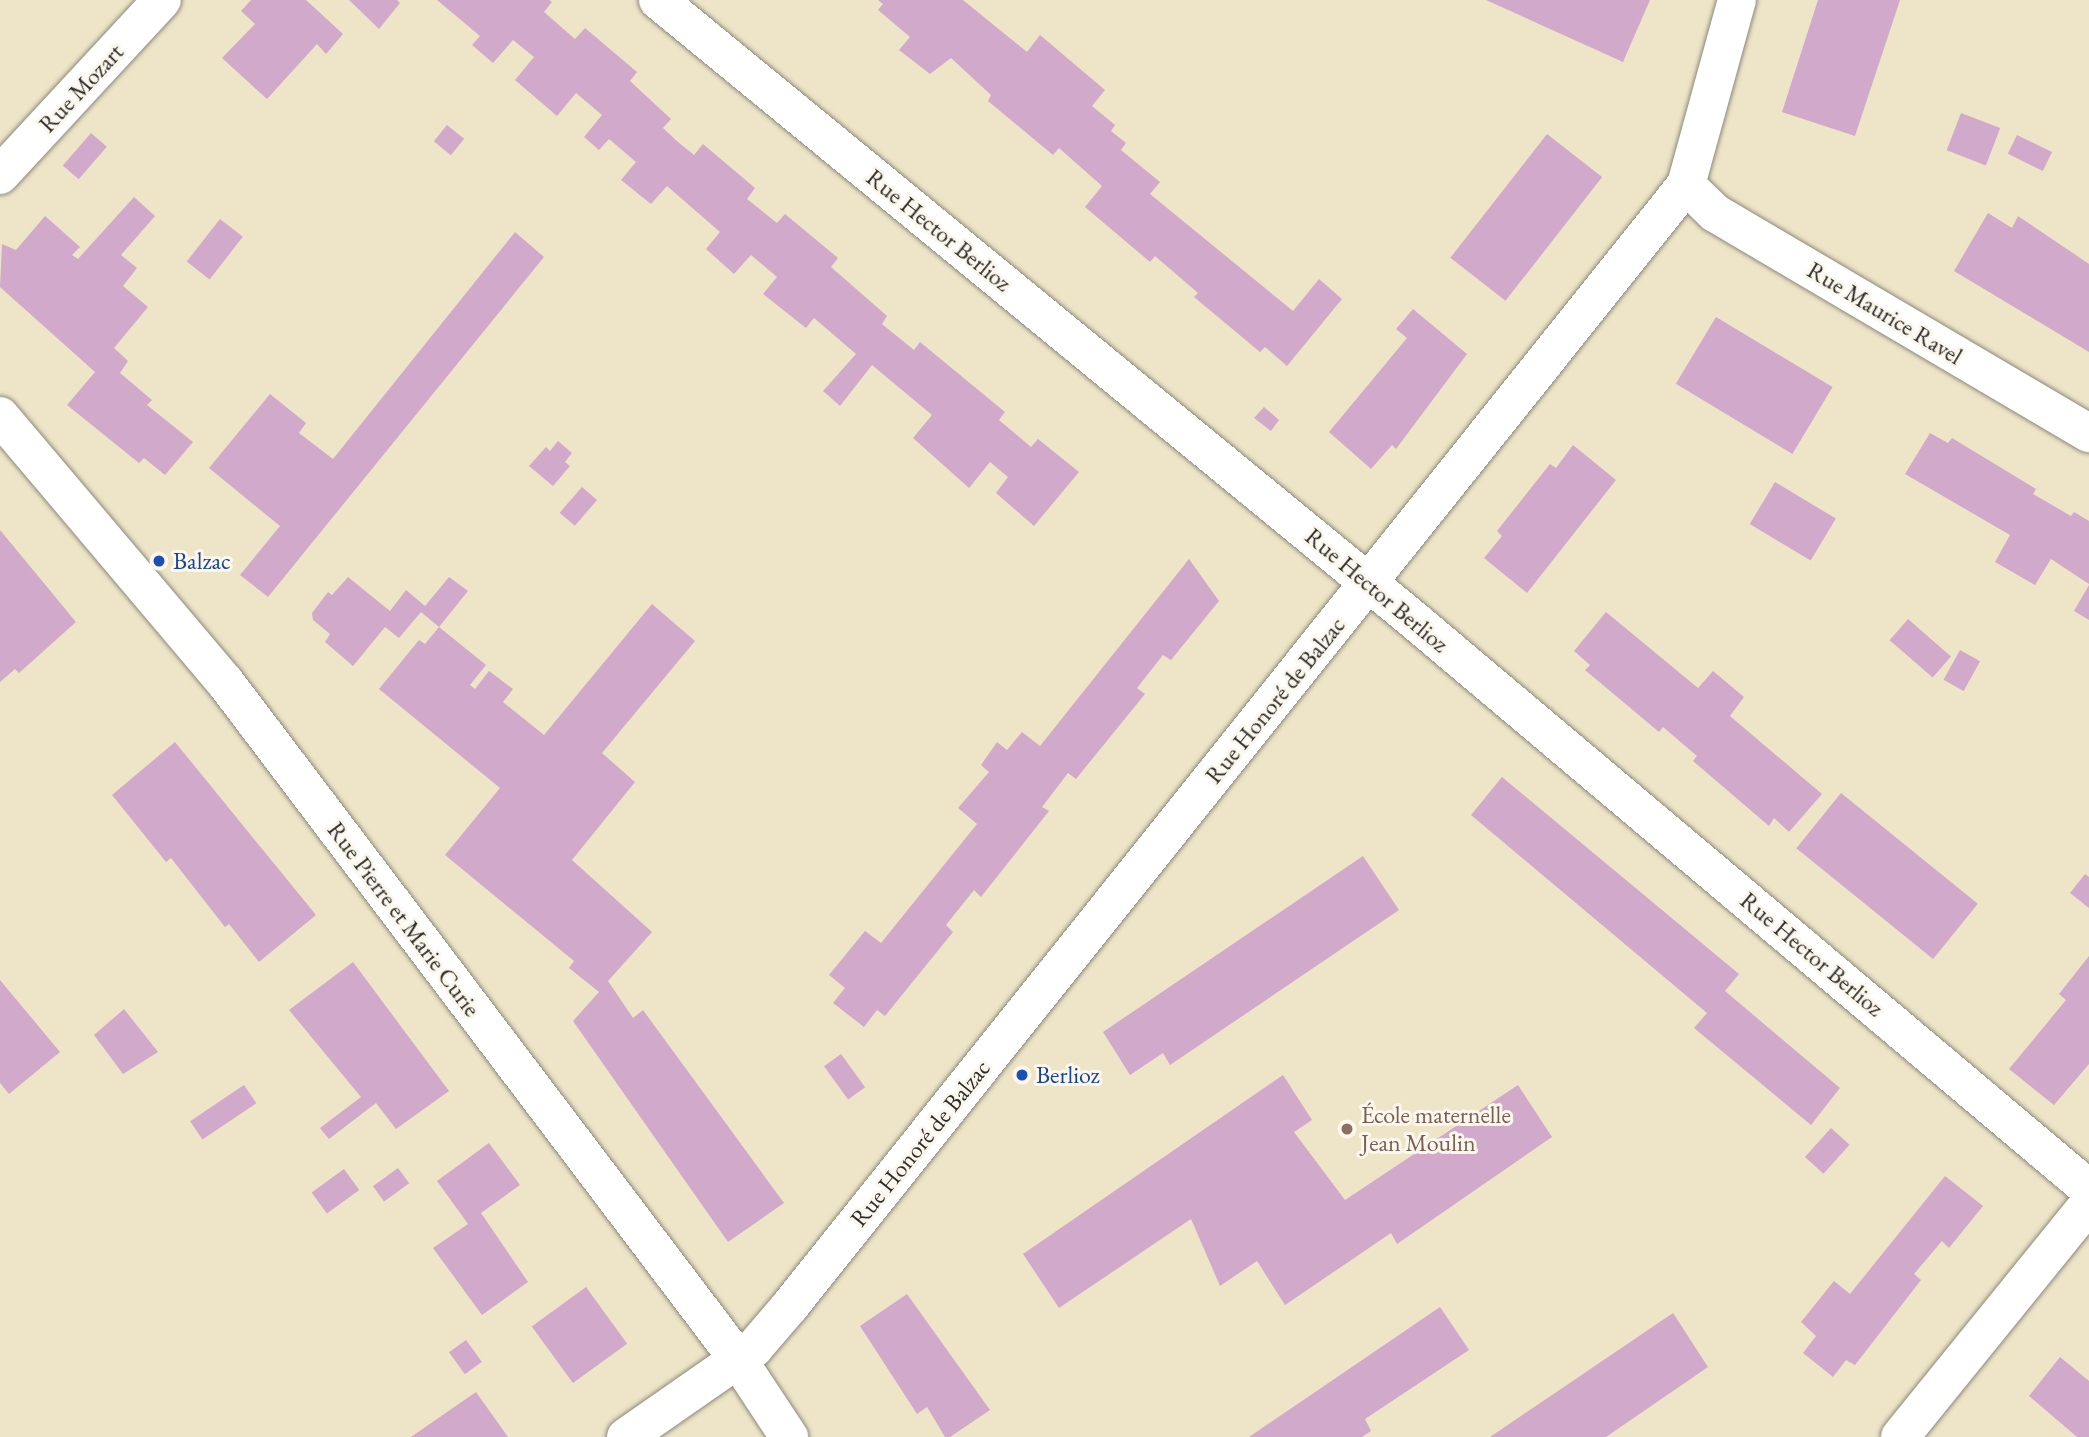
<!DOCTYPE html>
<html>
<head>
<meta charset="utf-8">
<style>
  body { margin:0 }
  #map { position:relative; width:2089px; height:1437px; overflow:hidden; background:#eee5c8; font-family:"EB Garamond",serif }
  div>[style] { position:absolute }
  .building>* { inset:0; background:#d1a9ca; transform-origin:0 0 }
  .roads { filter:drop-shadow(0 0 2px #8c887a) drop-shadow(0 0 2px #8c887a) }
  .minor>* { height:38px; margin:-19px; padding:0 19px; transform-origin:19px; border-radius:19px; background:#fff }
  .tertiary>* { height:38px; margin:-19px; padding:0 19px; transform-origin:19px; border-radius:19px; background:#fff }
  .dots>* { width:19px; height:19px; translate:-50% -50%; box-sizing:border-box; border:4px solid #fbf7ec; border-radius:50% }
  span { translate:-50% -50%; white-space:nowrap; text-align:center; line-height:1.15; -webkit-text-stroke:6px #fbf7ec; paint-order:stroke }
  .street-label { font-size:24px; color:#2b2b2b }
  .transit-label { font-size:24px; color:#164399 }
  .left { translate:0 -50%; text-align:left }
  .education-label { font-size:24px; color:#785e54 }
</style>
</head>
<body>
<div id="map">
  <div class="building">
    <i style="clip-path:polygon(251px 0,306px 0,343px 34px,326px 54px,317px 44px,267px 99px,222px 58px,255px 24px,241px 11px)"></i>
    <i style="clip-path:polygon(349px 0,397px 0,400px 3px,379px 29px)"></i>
    <i style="clip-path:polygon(437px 0,549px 0,552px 2px,544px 12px,575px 39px,585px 28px,637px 72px,630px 81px,671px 119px,663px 128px,678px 142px,694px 155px,703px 144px,755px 188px,747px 199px,777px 223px,785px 214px,838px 258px,831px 267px,887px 316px,882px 324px,914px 350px,920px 342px,1005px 412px,999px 420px,1031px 447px,1038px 439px,1079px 472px,1034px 526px,996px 493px,1008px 477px,990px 462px,969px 488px,913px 438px,932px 415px,872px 365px,840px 406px,823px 391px,856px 354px,814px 318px,806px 328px,763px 294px,777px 277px,751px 255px,734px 274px,706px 249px,720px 232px,667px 186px,651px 204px,621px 180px,636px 162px,609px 139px,599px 150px,584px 137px,602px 115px,576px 93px,557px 116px,515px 80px,534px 57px,513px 40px,493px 63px,472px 45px,480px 36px)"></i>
    <i style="clip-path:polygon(878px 0,963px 0,1027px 52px,1040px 35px,1105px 90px,1092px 106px,1115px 125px,1111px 131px,1126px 143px,1121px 150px,1160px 182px,1150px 194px,1293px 311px,1319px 279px,1342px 299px,1287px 366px,1265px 347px,1260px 352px,1194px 297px,1198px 293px,1155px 256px,1150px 262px,1085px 207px,1102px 186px,1059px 148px,1053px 155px,988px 101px,991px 95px,951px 58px,930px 74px,899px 50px,910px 37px,878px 10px,883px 4px)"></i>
    <i style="clip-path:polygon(1486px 0,1650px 0,1623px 62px)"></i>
    <i style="clip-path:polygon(1818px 0,1900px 0,1855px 136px,1782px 112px)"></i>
    <i style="left:1961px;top:113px;width:42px;height:40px;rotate:21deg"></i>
    <i style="left:447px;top:125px;width:22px;height:21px;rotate:39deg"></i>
    <i style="left:91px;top:133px;width:21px;height:43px;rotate:41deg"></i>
    <i style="left:1547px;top:134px;width:70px;height:157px;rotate:38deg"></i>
    <i style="left:2017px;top:135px;width:39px;height:21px;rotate:26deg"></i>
    <i style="clip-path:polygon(134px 197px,155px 216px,121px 255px,137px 268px,123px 286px,148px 307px,114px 348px,128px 361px,120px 373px,152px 400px,147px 405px,193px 442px,165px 475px,144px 458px,139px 463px,67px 405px,95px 372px,0 287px,2px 244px,16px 250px,45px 216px,80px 247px,72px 255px,78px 259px)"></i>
    <i style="clip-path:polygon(1988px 213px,2012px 228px,2018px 216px,2089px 264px,2089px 352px,1954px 271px)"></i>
    <i style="left:220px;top:219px;width:29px;height:54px;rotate:38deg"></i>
    <i style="clip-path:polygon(515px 232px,544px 257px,268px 597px,240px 575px,280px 526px,209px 468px,270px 394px,306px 423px,299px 433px,333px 459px)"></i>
    <i style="clip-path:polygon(1413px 309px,1467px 354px,1396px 449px,1392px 445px,1371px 469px,1329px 432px,1407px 338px,1396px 329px)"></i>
    <i style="left:1716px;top:317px;width:136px;height:78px;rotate:31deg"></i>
    <i style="clip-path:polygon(1264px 407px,1279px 420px,1271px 431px,1254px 418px)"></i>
    <i style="clip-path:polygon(1930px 433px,1948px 443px,1952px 438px,2036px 489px,2033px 494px,2071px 516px,2074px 512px,2089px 521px,2089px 584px,2051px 559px,2035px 585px,1995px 562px,2010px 535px,1905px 474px)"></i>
    <i style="clip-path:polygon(558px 441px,572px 453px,565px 462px,570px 466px,553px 486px,529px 466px,546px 447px,550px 451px)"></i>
    <i style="clip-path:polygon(1573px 445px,1616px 480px,1527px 593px,1484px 558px,1502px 536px,1497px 531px,1550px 464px,1556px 468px)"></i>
    <i style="left:1775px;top:482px;width:71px;height:49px;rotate:31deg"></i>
    <i style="left:582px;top:487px;width:20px;height:34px;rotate:41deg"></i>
    <i style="clip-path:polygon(0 530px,76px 622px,19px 673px,15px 669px,0 682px)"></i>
    <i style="clip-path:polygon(1189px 559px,1219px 601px,1171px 660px,1163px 655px,1137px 688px,1145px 694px,1076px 779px,1068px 773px,1042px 807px,1049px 811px,981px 897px,974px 890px,946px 925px,953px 932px,885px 1016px,877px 1010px,864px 1027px,833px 1003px,845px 988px,829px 975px,865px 931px,881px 943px,977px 824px,958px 808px,989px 772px,981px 765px,997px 742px,1007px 750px,1022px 732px,1040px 746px)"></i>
    <i style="clip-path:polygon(348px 577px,390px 611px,406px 590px,425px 606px,449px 577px,468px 591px,439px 627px,421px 612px,399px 638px,385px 627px,353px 666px,325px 642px,330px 634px,313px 620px,312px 613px,328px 592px,332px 595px)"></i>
    <i style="clip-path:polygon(2089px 585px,2089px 620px,2074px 611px)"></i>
    <i style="clip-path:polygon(652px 604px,695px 641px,602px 753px,635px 782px,572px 860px,652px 932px,608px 981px,633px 1018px,643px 1010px,784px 1203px,728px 1242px,573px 1021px,599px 992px,569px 968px,574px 961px,445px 855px,500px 788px,379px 689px,419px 640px,425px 644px,439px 627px,486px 665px,470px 685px,475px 689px,489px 671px,513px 689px,503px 702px,544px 735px)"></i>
    <i style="clip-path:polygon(1606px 612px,1698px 688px,1713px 671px,1744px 697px,1730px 716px,1822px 794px,1789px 832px,1774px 818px,1769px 826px,1693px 761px,1697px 756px,1663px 727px,1659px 732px,1585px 670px,1590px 665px,1574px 651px)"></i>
    <i style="left:1908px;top:619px;width:57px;height:28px;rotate:41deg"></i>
    <i style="left:1960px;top:650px;width:23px;height:34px;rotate:29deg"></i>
    <i style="clip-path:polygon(175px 742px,316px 915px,259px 962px,229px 924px,225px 927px,171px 858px,166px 862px,112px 795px)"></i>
    <i style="clip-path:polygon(1502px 777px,1739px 974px,1725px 991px,1840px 1088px,1811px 1125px,1694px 1028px,1707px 1013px,1471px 815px)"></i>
    <i style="left:1841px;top:793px;width:176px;height:71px;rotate:39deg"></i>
    <i style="clip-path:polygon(1363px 856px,1399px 910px,1170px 1065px,1163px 1053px,1130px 1075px,1103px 1032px)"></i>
    <i style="clip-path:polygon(2085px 874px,2089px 877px,2089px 908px,2070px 893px)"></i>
    <i style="clip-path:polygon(2089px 956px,2089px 1064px,2054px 1105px,2009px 1069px,2066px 1000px,2059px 994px)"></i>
    <i style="clip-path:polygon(353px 962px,449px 1091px,396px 1129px,376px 1103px,329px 1139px,320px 1128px,361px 1097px,289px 1010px)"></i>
    <i style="clip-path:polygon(0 980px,60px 1052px,9px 1094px,0 1083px)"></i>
    <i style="clip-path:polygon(124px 1009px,158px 1052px,123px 1074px,94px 1035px)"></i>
    <i style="left:841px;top:1054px;width:41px;height:21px;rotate:54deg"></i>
    <i style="clip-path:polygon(1283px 1075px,1312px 1120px,1294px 1132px,1345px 1200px,1518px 1085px,1552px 1137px,1397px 1244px,1391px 1233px,1285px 1305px,1257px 1261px,1220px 1286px,1191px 1219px,1059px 1308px,1023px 1254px)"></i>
    <i style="left:244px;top:1085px;width:22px;height:65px;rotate:56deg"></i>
    <i style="left:1831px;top:1128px;width:25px;height:39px;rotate:42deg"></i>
    <i style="clip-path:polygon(489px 1143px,520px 1185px,481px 1213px,528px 1282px,482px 1315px,433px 1248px,468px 1224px,437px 1181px)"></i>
    <i style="left:398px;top:1168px;width:19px;height:31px;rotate:54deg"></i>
    <i style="left:344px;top:1169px;width:26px;height:40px;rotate:54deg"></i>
    <i style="clip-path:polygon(1945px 1176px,1983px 1206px,1949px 1248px,1942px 1241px,1914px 1274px,1921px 1280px,1855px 1365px,1846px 1360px,1833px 1377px,1803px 1353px,1816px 1336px,1801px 1322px,1834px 1281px,1850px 1294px)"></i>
    <i style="left:586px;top:1287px;width:70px;height:67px;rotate:54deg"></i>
    <i style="clip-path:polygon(907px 1294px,990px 1410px,950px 1437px,945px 1437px,927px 1407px,917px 1414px,860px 1326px)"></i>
    <i style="clip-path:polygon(1440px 1307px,1469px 1350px,1365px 1419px,1371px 1431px,1362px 1437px,1249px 1437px)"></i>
    <i style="clip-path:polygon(1673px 1313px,1708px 1367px,1606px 1437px,1490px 1437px)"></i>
    <i style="left:466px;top:1340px;width:27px;height:21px;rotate:54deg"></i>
    <i style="clip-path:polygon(2060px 1357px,2089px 1381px,2089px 1437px,2077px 1437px,2029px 1396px)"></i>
    <i style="clip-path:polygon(476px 1392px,508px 1437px,411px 1437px)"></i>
  </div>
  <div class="roads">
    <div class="minor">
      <i style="left:658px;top:0;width:979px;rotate:39.36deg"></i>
      <i style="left:1415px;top:621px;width:881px;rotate:40.12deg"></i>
      <i style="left:0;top:175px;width:238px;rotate:-47.2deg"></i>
      <i style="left:1686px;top:185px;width:40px;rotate:44deg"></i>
      <i style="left:1715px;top:213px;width:434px;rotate:30.5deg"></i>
      <i style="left:626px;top:1437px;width:156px;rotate:-34.8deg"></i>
      <i style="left:754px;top:1348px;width:55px;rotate:-49.4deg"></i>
      <i style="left:790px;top:1306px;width:1435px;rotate:-51.37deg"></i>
      <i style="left:1686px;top:185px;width:192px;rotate:-74.6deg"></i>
      <i style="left:1900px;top:1437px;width:300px;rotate:-51deg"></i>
    </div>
    <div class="tertiary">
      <i style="left:0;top:416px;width:348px;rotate:49.8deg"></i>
      <i style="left:225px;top:682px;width:848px;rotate:52.86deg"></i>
      <i style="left:737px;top:1358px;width:95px;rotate:56.6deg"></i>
    </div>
  </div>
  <div class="dots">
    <i style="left:159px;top:561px;background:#1a4fb4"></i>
    <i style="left:1022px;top:1075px;background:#1a4fb4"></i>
    <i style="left:1347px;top:1129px;background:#8d6e63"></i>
  </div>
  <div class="street-label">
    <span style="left:81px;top:88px;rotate:-47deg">Rue Mozart</span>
    <span style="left:939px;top:230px;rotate:39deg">Rue Hector Berlioz</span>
    <span style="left:1885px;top:313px;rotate:31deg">Rue Maurice Ravel</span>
    <span style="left:1377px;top:590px;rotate:40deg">Rue Hector Berlioz</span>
    <span style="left:1275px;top:700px;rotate:-51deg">Rue Honoré de Balzac</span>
    <span style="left:404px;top:919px;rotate:53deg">Rue Pierre et Marie Curie</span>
    <span style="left:1812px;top:954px;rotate:40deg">Rue Hector Berlioz</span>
    <span style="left:920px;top:1143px;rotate:-51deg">Rue Honoré de Balzac</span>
  </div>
  <div class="transit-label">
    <span class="left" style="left:173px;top:561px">Balzac</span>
    <span class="left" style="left:1036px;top:1075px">Berlioz</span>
  </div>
  <div class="education-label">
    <span class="left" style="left:1361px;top:1129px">École maternelle<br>Jean Moulin</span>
  </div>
</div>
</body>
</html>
